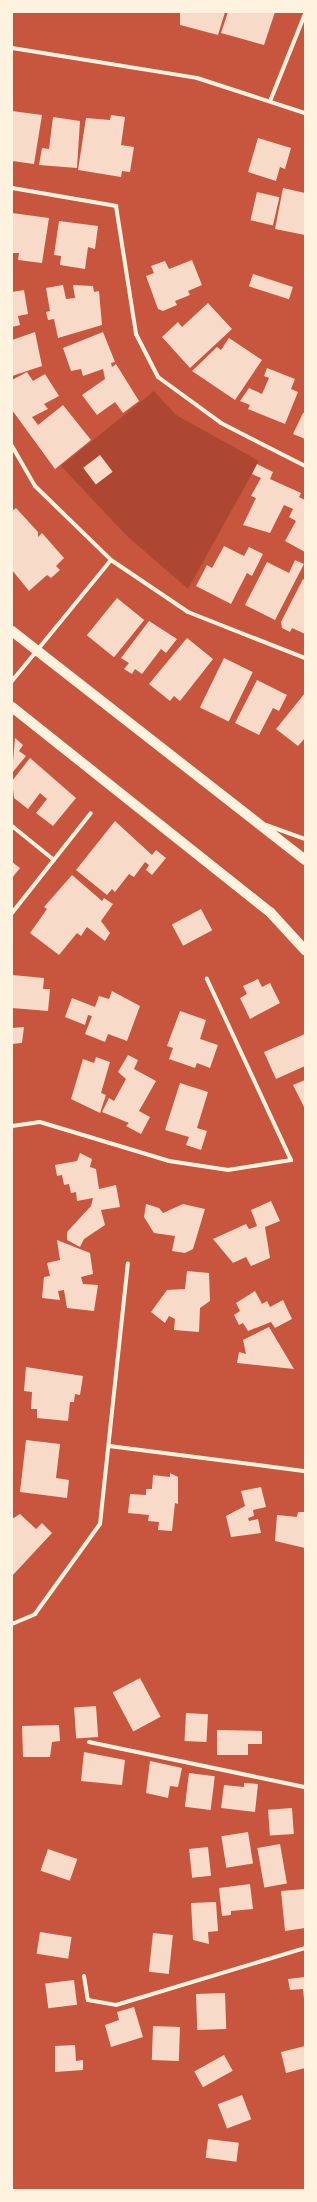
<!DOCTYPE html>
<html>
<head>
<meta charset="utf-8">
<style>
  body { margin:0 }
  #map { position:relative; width:317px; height:2202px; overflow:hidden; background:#c8553d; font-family:"Titillium Web",sans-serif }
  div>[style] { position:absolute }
  .green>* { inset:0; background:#ae4732 }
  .building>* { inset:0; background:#f7dbc8; transform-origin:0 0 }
  .minor>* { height:4px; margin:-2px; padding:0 2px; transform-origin:2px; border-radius:2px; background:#fff3e0 }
  .primary>* { height:10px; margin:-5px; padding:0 5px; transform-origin:5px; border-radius:5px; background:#fff3e0 }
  span { translate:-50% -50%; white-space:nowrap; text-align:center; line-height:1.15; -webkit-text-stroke:3.5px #fff3e0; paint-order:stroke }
  .frame { position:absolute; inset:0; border:13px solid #fff3e0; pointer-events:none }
</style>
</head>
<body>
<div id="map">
  <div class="green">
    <i style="clip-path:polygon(154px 391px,176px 415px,259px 461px,188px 589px,126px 535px,61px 466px)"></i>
  </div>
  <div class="building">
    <i style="clip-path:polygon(180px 12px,225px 12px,218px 35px,180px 25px)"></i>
    <i style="clip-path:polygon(228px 12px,275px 12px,264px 45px,221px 33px)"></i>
    <i style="clip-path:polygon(12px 111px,42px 115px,34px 164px,12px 161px)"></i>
    <i style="clip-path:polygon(111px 115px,125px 117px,121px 145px,134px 147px,130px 172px,122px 171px,121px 177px,78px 170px,86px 118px,110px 120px)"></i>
    <i style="clip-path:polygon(53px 117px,80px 121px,77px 168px,39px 165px,42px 148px,49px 149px)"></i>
    <i style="clip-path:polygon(258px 138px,291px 148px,285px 169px,280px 167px,276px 181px,248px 172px)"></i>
    <i style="clip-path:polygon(283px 188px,305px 193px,305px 235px,275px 229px)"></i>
    <i style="left:257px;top:192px;width:23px;height:29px;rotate:13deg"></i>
    <i style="clip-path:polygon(12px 213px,49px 218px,42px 263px,18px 260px,19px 253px,12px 253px)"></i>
    <i style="clip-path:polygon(59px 221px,98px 226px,95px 249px,88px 247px,85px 269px,60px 265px,61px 256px,54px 255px)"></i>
    <i style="clip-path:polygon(192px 260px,202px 285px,188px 291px,190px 295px,175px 301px,177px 305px,163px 311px,158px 309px,146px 276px,154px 273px,151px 266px,165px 261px,169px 269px)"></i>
    <i style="left:253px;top:274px;width:42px;height:13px;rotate:18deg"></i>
    <i style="clip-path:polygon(63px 285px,66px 299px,75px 298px,73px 285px,93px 286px,94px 292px,99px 291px,102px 325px,58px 338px,54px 319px,48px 320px,46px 312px,50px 311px,46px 288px)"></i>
    <i style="clip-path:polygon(24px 290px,28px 314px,18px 316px,20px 325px,12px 327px,12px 292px)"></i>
    <i style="clip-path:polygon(208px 303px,232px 329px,190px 368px,162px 337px,178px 322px,182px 327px)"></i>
    <i style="clip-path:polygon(35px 332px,42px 366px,12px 376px,12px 340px)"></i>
    <i style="clip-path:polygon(103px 332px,115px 362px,111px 363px,112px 367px,116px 364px,139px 401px,123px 413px,115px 402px,97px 415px,82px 395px,105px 379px,103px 369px,83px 376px,81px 369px,71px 371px,63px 348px)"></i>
    <i style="clip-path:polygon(229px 338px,262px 360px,235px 400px,192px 371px,217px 347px,221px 350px)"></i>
    <i style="clip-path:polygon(267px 368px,295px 379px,291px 389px,298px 392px,285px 424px,248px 409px,250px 405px,240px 401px,249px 388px,262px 394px,269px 378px,264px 376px)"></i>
    <i style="clip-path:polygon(27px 372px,33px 381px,45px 374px,59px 396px,44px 404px,48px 409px,32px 417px,38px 425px,63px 405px,91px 440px,55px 469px,12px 410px,12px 380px)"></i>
    <i style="clip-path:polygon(303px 413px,305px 413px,305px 439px,293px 434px)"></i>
    <i style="left:100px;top:455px;width:21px;height:21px;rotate:53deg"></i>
    <i style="clip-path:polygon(257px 464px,273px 472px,270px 479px,301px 493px,299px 497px,305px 500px,305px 552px,285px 541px,296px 521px,289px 517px,293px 509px,284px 505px,270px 533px,243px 525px,256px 498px,251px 496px,261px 478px,252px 474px)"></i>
    <i style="clip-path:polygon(16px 508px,38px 532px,38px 537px,42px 533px,64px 558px,56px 566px,60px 570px,51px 578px,47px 575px,29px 591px,12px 570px,12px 511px)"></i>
    <i style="clip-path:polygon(224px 546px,244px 556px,249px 547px,263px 554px,252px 576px,247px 573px,231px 604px,196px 586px,207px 565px,212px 568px)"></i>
    <i style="clip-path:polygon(295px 560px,304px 564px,275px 620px,245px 605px,267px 562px,289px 573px)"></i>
    <i style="clip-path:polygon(303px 579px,305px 581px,305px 634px,292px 628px,290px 632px,282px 628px,281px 622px)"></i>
    <i style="left:117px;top:598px;width:35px;height:48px;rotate:39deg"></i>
    <i style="clip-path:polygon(149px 621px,177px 639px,166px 653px,161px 649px,142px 674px,135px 669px,132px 674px,124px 669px,129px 663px,121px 658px)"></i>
    <i style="clip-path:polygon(187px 638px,213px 659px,180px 701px,174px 696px,170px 701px,149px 684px)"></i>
    <i style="left:224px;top:658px;width:32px;height:55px;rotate:26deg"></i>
    <i style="clip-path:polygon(257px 680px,287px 695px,279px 711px,273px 708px,259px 735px,235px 723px)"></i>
    <i style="clip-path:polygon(305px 693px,305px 738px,298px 746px,276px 729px)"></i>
    <i style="clip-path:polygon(15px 738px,23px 745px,19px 751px,26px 756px,12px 773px)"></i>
    <i style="clip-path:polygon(30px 758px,76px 798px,53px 826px,36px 813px,47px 799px,40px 793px,28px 809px,14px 798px,12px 781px)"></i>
    <i style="clip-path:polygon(115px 821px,152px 855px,156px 850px,166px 858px,152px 875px,146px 870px,149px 865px,145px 862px,134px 877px,129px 874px,115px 892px,112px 889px,107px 895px,76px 870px)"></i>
    <i style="clip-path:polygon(12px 862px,20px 868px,12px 878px)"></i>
    <i style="clip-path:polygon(72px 875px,102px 901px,104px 898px,113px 904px,101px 921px,110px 933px,105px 941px,87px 927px,81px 936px,77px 933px,59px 955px,30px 933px,47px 909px,44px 907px)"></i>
    <i style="left:201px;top:909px;width:24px;height:33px;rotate:62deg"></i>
    <i style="clip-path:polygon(12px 975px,44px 978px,43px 989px,50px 989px,48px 1011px,12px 1008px)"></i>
    <i style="clip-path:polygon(258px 979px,262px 987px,270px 983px,280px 1003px,250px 1019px,240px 998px,247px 994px,243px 986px)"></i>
    <i style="clip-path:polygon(112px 991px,140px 1006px,127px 1041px,108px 1034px,105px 1042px,85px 1034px,92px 1016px,88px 1015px,85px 1025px,65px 1017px,72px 998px,95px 1007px,99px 996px,109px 999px)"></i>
    <i style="clip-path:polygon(180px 1011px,206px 1020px,200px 1039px,218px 1045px,210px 1068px,197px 1063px,195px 1068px,169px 1059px,173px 1048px,167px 1046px)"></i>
    <i style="clip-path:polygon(24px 1027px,22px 1043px,12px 1044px,12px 1028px)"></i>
    <i style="clip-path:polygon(305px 1034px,305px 1066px,276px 1079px,264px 1052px)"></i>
    <i style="clip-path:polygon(128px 1055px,138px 1060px,134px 1069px,156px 1081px,139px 1111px,150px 1117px,141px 1134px,126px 1126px,129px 1123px,102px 1112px,109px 1098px,114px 1101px,126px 1079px,118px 1072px)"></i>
    <i style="clip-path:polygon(96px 1057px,110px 1062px,101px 1093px,106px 1095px,100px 1113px,71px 1099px,83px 1059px,94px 1063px)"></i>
    <i style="clip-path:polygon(305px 1080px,305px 1109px,293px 1085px)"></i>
    <i style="clip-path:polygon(180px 1083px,208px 1092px,197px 1128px,207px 1131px,201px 1150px,186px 1145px,189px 1137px,165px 1130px)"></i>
    <i style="clip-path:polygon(80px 1153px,92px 1159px,90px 1167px,96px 1169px,99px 1189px,116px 1185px,120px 1207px,101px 1210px,105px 1225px,84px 1239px,80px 1247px,67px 1240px,67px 1232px,91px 1206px,93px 1198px,77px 1201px,76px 1192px,71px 1193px,69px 1184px,64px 1185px,62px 1175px,57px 1176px,55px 1165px,77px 1161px)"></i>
    <i style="clip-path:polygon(271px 1201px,280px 1221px,265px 1227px,270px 1258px,251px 1266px,246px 1257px,233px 1263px,213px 1239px,246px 1224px,249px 1229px,257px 1226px,251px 1210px)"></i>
    <i style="clip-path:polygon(146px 1204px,159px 1208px,163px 1213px,183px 1204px,205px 1209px,193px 1249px,185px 1253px,172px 1251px,175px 1236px,154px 1233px,144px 1217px)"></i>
    <i style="clip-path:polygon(57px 1240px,90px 1253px,93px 1274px,81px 1277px,83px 1284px,98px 1285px,94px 1311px,67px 1308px,64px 1290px,58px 1291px,60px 1300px,42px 1298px,44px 1277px,50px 1276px,47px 1263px,60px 1260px)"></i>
    <i style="clip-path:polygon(187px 1271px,209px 1273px,210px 1301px,200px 1308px,199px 1332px,174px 1330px,175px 1319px,169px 1316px,165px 1323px,151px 1312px,167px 1290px,185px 1289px)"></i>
    <i style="clip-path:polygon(255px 1291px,262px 1304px,267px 1301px,270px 1307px,283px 1300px,292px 1319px,275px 1328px,271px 1322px,248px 1331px,243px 1323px,239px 1325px,234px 1315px,240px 1311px,236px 1303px)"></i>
    <i style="clip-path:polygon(269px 1327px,294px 1369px,237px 1363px,239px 1352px,246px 1354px,243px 1340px)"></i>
    <i style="clip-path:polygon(26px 1367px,83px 1376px,80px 1395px,75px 1394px,74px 1402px,70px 1402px,68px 1421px,37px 1418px,37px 1409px,31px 1409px,32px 1392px,24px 1391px)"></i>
    <i style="clip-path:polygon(26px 1440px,60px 1444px,56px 1478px,69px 1480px,67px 1498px,20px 1492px)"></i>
    <i style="clip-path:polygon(170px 1473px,178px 1477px,178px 1504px,175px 1503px,172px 1531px,158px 1530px,159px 1522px,148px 1521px,149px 1515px,128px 1513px,130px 1494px,146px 1495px,146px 1489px,152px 1489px,153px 1475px,170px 1477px)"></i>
    <i style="clip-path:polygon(261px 1487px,266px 1507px,253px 1510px,254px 1516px,248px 1518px,249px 1521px,258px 1519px,261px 1533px,231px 1537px,226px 1516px,245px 1506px,241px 1491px)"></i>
    <i style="clip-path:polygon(298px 1512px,305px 1512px,305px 1548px,275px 1541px,277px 1515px,297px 1517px)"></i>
    <i style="clip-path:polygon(20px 1514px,36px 1529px,42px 1523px,52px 1533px,12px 1576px,12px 1519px)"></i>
    <i style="left:140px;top:1678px;width:44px;height:31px;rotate:62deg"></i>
    <i style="left:96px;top:1706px;width:31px;height:22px;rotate:86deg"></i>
    <i style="left:186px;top:1713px;width:22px;height:28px;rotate:3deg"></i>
    <i style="clip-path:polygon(59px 1725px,60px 1741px,52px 1742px,50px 1757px,23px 1757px,22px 1726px)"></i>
    <i style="clip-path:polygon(217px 1730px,262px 1731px,262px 1744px,248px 1744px,248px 1755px,217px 1755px)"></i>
    <i style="clip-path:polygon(84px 1752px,125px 1760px,122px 1785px,81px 1781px)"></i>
    <i style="clip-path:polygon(150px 1761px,182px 1768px,178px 1787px,170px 1786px,168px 1798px,146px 1793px)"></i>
    <i style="left:189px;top:1773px;width:26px;height:34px;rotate:7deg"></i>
    <i style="clip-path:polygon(244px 1783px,258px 1784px,255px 1812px,221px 1808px,224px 1785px,244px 1787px)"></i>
    <i style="left:292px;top:1808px;width:26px;height:24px;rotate:86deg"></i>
    <i style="left:248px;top:1832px;width:32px;height:27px;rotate:81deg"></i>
    <i style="left:280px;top:1844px;width:40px;height:23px;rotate:80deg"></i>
    <i style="left:208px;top:1847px;width:29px;height:19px;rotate:84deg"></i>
    <i style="left:48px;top:1849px;width:31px;height:23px;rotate:19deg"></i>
    <i style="clip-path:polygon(250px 1884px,253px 1909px,231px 1911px,231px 1915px,222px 1916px,219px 1888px)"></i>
    <i style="clip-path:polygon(305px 1889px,305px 1928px,285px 1931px,281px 1891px)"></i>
    <i style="clip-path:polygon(216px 1902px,218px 1931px,208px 1932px,209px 1944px,193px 1940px,191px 1903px)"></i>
    <i style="left:40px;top:1932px;width:32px;height:22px;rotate:9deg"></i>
    <i style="left:153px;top:1933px;width:20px;height:39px;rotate:6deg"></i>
    <i style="clip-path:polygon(305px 1977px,305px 1999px,304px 1999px,303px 1989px,290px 1990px,288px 1979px)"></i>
    <i style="left:74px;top:1980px;width:25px;height:29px;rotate:83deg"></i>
    <i style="left:225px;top:1993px;width:36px;height:29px;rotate:88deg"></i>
    <i style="clip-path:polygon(134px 2007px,143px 2037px,111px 2047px,105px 2025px,119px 2020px,117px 2012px)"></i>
    <i style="left:153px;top:2026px;width:27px;height:34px;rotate:2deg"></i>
    <i style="clip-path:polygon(75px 2045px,76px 2061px,83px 2060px,83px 2070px,55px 2072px,55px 2046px)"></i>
    <i style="clip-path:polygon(305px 2046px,305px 2068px,286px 2073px,281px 2052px)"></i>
    <i style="left:224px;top:2055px;width:18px;height:34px;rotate:61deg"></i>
    <i style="left:242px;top:2095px;width:26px;height:26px;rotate:69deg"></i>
    <i style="left:208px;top:2139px;width:31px;height:19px;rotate:7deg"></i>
  </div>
  <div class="minor">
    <i style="left:12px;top:48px;width:187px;rotate:9.2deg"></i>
    <i style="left:197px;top:78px;width:114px;rotate:18deg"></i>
    <i style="left:271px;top:99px;width:92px;rotate:-68.2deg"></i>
    <i style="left:12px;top:188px;width:106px;rotate:9.8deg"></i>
    <i style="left:116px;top:206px;width:130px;rotate:81.1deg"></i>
    <i style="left:136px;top:334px;width:48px;rotate:62.9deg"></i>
    <i style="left:158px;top:377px;width:78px;rotate:36.1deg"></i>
    <i style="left:221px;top:423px;width:94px;rotate:27.1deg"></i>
    <i style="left:12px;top:446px;width:46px;rotate:60.1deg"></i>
    <i style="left:35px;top:486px;width:106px;rotate:44.2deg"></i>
    <i style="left:111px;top:560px;width:93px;rotate:34deg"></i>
    <i style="left:188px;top:612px;width:126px;rotate:21.5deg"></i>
    <i style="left:12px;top:681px;width:156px;rotate:-50.7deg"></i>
    <i style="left:266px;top:825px;width:41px;rotate:19.7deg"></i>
    <i style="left:12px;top:826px;width:54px;rotate:39deg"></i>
    <i style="left:12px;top:913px;width:127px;rotate:-51.7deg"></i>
    <i style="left:12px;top:1126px;width:28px;rotate:-8deg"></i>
    <i style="left:40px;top:1122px;width:135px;rotate:16.8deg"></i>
    <i style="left:169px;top:1161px;width:60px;rotate:8.7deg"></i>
    <i style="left:228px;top:1170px;width:64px;rotate:-9deg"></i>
    <i style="left:291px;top:1160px;width:200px;rotate:-114.9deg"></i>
    <i style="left:109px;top:1446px;width:198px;rotate:7.3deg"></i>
    <i style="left:12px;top:1624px;width:25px;rotate:-23deg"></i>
    <i style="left:35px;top:1614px;width:111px;rotate:-54.2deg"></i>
    <i style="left:100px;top:1524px;width:262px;rotate:-83.9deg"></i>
    <i style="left:89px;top:1742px;width:221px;rotate:11.8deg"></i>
    <i style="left:84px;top:1976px;width:24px;rotate:81deg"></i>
    <i style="left:88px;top:2000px;width:28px;rotate:10deg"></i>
    <i style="left:116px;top:2005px;width:197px;rotate:-16.8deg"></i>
  </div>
  <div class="primary">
    <i style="left:12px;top:631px;width:372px;rotate:38deg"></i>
    <i style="left:12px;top:707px;width:330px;rotate:38.5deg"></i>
    <i style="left:270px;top:912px;width:52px;rotate:47.4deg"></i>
  </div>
  <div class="frame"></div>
</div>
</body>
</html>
